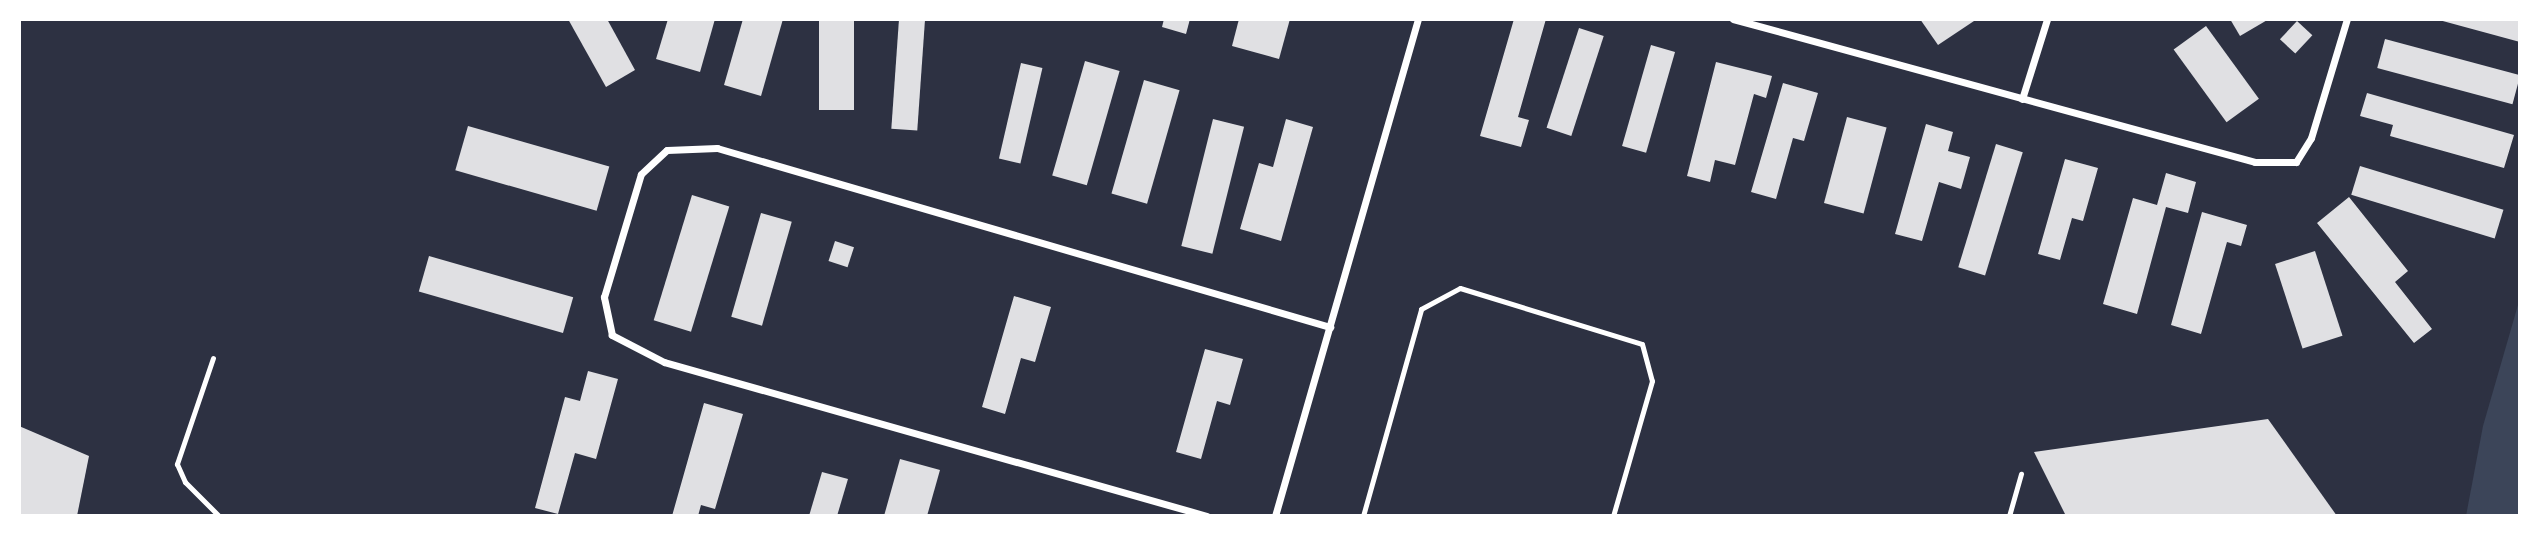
<!DOCTYPE html>
<html>
<head>
<meta charset="utf-8">
<style>
  body { margin:0 }
  #map { position:relative; width:2539px; height:535px; overflow:hidden; background:#2d3142; font-family:Quicksand,sans-serif }
  div>[style] { position:absolute }
  .green>* { inset:0; background:#3c4559 }
  .building>* { inset:0; background:#e0e0e3; transform-origin:0 0 }
  .service>* { height:5px; margin:-2.5px; padding:0 2.5px; transform-origin:2.5px; border-radius:2.5px; background:#fff }
  .minor>* { height:7px; margin:-3.5px; padding:0 3.5px; transform-origin:3.5px; border-radius:3.5px; background:#fff }
  span { translate:-50% -50%; white-space:nowrap; text-align:center; line-height:1.15; -webkit-text-stroke:5px #fff; paint-order:stroke }
  .frame { position:absolute; inset:0; border:21px solid #fff; pointer-events:none }
</style>
</head>
<body>
<div id="map">
  <div class="green">
    <i style="clip-path:polygon(2520px 298px,2520px 516px,2466px 516px,2483px 426px)"></i>
  </div>
  <div class="building">
    <i style="clip-path:polygon(568px 19px,607px 19px,635px 70px,606px 87px)"></i>
    <i style="clip-path:polygon(668px 19px,715px 19px,700px 72px,656px 59px)"></i>
    <i style="clip-path:polygon(743px 19px,783px 19px,761px 96px,724px 85px)"></i>
    <i style="left:819px;top:19px;width:35px;height:91px"></i>
    <i style="left:899px;top:19px;width:26px;height:110px;rotate:4deg"></i>
    <i style="clip-path:polygon(1164px 19px,1190px 19px,1186px 34px,1162px 27px)"></i>
    <i style="clip-path:polygon(1239px 19px,1290px 19px,1279px 59px,1232px 46px)"></i>
    <i style="clip-path:polygon(1514px 19px,1546px 19px,1518px 117px,1529px 120px,1521px 147px,1480px 136px)"></i>
    <i style="clip-path:polygon(1920px 19px,1977px 19px,1938px 45px)"></i>
    <i style="clip-path:polygon(2230px 19px,2269px 19px,2240px 36px)"></i>
    <i style="clip-path:polygon(2439px 19px,2520px 19px,2520px 42px,2439px 20px)"></i>
    <i style="left:2297px;top:21px;width:21px;height:25px;rotate:43deg"></i>
    <i style="left:2206px;top:26px;width:90px;height:40px;rotate:54deg"></i>
    <i style="left:1579px;top:28px;width:26px;height:105px;rotate:18deg"></i>
    <i style="left:2385px;top:39px;width:140px;height:30px;rotate:15deg"></i>
    <i style="left:1651px;top:45px;width:25px;height:105px;rotate:16deg"></i>
    <i style="left:1085px;top:61px;width:36px;height:119px;rotate:16deg"></i>
    <i style="clip-path:polygon(1716px 62px,1772px 76px,1766px 98px,1754px 94px,1735px 165px,1715px 160px,1710px 182px,1687px 176px)"></i>
    <i style="left:1021px;top:63px;width:22px;height:98px;rotate:13deg"></i>
    <i style="left:1144px;top:80px;width:37px;height:118px;rotate:16deg"></i>
    <i style="clip-path:polygon(1783px 83px,1818px 93px,1804px 141px,1793px 138px,1776px 199px,1751px 192px)"></i>
    <i style="clip-path:polygon(2367px 93px,2514px 135px,2504px 168px,2390px 136px,2393px 125px,2360px 116px)"></i>
    <i style="left:1847px;top:117px;width:41px;height:89px;rotate:15deg"></i>
    <i style="left:1213px;top:119px;width:32px;height:131px;rotate:14deg"></i>
    <i style="clip-path:polygon(1286px 119px,1313px 127px,1281px 241px,1240px 229px,1259px 163px,1273px 167px)"></i>
    <i style="clip-path:polygon(1926px 124px,1953px 132px,1948px 151px,1970px 157px,1961px 189px,1939px 182px,1922px 241px,1895px 234px)"></i>
    <i style="left:468px;top:126px;width:147px;height:46px;rotate:16deg"></i>
    <i style="left:1996px;top:144px;width:28px;height:129px;rotate:17deg"></i>
    <i style="clip-path:polygon(2065px 159px,2098px 168px,2083px 221px,2072px 218px,2060px 260px,2038px 254px)"></i>
    <i style="left:2360px;top:166px;width:150px;height:30px;rotate:17deg"></i>
    <i style="clip-path:polygon(2166px 173px,2196px 182px,2188px 213px,2166px 207px,2137px 314px,2103px 304px,2133px 198px,2157px 205px)"></i>
    <i style="left:692px;top:195px;width:39px;height:131px;rotate:17deg"></i>
    <i style="clip-path:polygon(2349px 197px,2408px 271px,2395px 282px,2432px 329px,2414px 343px,2317px 223px)"></i>
    <i style="clip-path:polygon(2202px 212px,2247px 225px,2241px 246px,2227px 242px,2201px 334px,2171px 325px)"></i>
    <i style="left:761px;top:213px;width:32px;height:108px;rotate:16deg"></i>
    <i style="left:835px;top:241px;width:20px;height:21px;rotate:18deg"></i>
    <i style="left:2315px;top:251px;width:89px;height:42px;rotate:72deg"></i>
    <i style="left:429px;top:256px;width:150px;height:37px;rotate:16deg"></i>
    <i style="clip-path:polygon(1014px 296px,1051px 307px,1035px 362px,1021px 358px,1005px 414px,982px 407px)"></i>
    <i style="clip-path:polygon(1205px 349px,1243px 359px,1230px 405px,1217px 401px,1201px 459px,1176px 452px)"></i>
    <i style="clip-path:polygon(588px 371px,618px 379px,596px 459px,575px 453px,558px 514px,535px 508px,565px 397px,580px 401px)"></i>
    <i style="clip-path:polygon(704px 403px,743px 414px,715px 509px,701px 505px,698px 516px,672px 516px)"></i>
    <i style="clip-path:polygon(2268px 419px,2337px 516px,2066px 516px,2034px 452px)"></i>
    <i style="clip-path:polygon(19px 426px,89px 456px,77px 516px,19px 516px)"></i>
    <i style="clip-path:polygon(900px 459px,940px 470px,927px 516px,884px 516px)"></i>
    <i style="clip-path:polygon(822px 472px,848px 479px,837px 516px,809px 516px)"></i>
  </div>
  <div class="service">
    <i style="left:213px;top:358px;width:112px;rotate:108.8deg"></i>
    <i style="left:177px;top:464px;width:20px;rotate:66deg"></i>
    <i style="left:185px;top:482px;width:48px;rotate:45deg"></i>
    <i style="left:1363px;top:516px;width:215px;rotate:-74.3deg"></i>
    <i style="left:1421px;top:309px;width:44px;rotate:-28.3deg"></i>
    <i style="left:1460px;top:288px;width:190px;rotate:17.1deg"></i>
    <i style="left:1642px;top:344px;width:38px;rotate:75deg"></i>
    <i style="left:1652px;top:381px;width:141px;rotate:106.1deg"></i>
    <i style="left:2009px;top:516px;width:44px;rotate:-74.1deg"></i>
  </div>
  <div class="minor">
    <i style="left:1733px;top:19px;width:541px;rotate:15.32deg"></i>
    <i style="left:2255px;top:162px;width:41px"></i>
    <i style="left:2296px;top:162px;width:28px;rotate:-58deg"></i>
    <i style="left:2311px;top:138px;width:124px;rotate:-73.2deg"></i>
    <i style="left:2022px;top:99px;width:84px;rotate:-72.6deg"></i>
    <i style="left:1207px;top:516px;width:564px;rotate:-164.17deg"></i>
    <i style="left:664px;top:362px;width:59px;rotate:-152.6deg"></i>
    <i style="left:612px;top:335px;width:39px;rotate:-102deg"></i>
    <i style="left:604px;top:297px;width:128px;rotate:-73.3deg"></i>
    <i style="left:641px;top:174px;width:35px;rotate:-43deg"></i>
    <i style="left:667px;top:150px;width:50px;rotate:-2.3deg"></i>
    <i style="left:717px;top:148px;width:639px;rotate:16.28deg"></i>
    <i style="left:1275px;top:516px;width:517px;rotate:-73.95deg"></i>
  </div>
  <div class="frame"></div>
</div>
</body>
</html>
